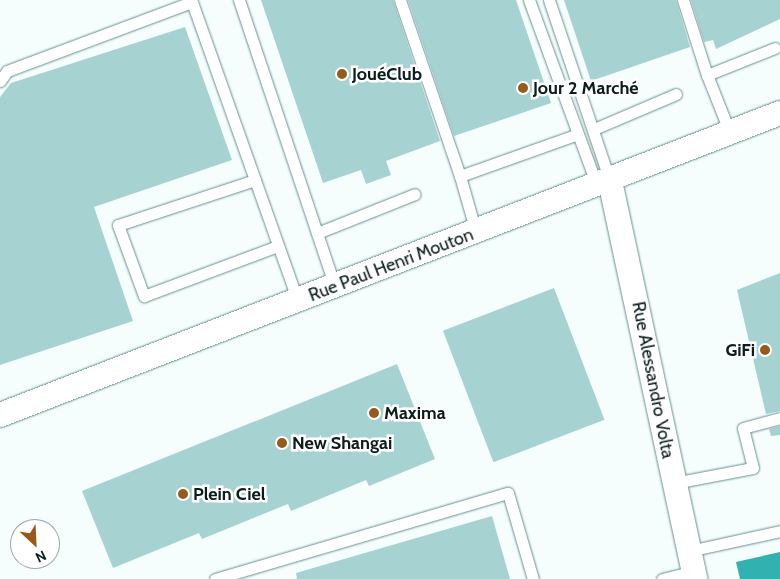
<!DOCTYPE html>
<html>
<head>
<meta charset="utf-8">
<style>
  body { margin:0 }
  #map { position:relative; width:780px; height:579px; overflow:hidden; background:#f5fefd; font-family:Cabin,sans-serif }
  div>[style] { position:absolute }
  .water>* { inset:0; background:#31b1af }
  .building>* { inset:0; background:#a6d3d1; transform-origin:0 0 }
  .roads { filter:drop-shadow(0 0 1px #65908f) drop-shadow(0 0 1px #65908f) }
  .lane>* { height:11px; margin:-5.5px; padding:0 5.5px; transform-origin:5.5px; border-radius:5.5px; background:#fff }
  .street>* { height:24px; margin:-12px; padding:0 12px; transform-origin:12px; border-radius:12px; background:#fff }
  .dots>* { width:14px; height:14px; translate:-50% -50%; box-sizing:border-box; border:2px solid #fff; border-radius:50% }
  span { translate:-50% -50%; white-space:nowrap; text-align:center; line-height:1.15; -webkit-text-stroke:5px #fff; paint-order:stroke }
  .poi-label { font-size:18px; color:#0c1d1d; font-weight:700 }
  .left { translate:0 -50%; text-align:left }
  .right { translate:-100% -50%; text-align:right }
  .street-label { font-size:18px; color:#0c1d1d }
  .north { position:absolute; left:10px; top:519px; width:50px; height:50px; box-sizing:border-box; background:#fff; border:1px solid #9ea5a5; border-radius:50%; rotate:155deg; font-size:14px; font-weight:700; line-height:20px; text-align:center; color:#0c1d1d }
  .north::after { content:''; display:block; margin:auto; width:18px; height:22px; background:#965a1b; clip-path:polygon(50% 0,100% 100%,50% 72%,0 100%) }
</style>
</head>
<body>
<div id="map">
  <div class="water">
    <i style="clip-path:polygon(780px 552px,780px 579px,740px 579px,736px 562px)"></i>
  </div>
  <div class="building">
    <i style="clip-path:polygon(261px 0,393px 0,440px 141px,386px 161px,391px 175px,366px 184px,361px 170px,323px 183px)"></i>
    <i style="clip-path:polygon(408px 0,516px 0,551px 103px,454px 136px)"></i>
    <i style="clip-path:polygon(564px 0,676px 0,690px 47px,591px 81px)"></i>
    <i style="clip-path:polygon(691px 0,780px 0,780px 19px,716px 49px,713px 40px,704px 42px)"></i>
    <i style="clip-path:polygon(185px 27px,232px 160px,94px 207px,133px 321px,0 365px,0 97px,11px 83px)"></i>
    <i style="clip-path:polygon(780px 273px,780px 411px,766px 414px,737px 290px)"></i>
    <i style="left:554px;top:288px;width:141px;height:119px;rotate:69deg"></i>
    <i style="clip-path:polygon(397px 364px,435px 459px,369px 486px,366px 480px,291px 511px,288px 504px,202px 539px,199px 533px,113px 568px,82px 491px)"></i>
    <i style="clip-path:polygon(780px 426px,780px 435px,771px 436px,769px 429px)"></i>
    <i style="clip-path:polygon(492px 516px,510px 579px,297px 579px,296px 573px)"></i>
  </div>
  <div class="roads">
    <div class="lane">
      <i style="left:239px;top:0;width:303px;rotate:71.5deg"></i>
      <i style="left:400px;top:0;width:186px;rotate:71.2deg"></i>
      <i style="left:460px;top:176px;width:122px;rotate:-19.6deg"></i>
      <i style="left:529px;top:0;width:198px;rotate:69.9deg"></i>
      <i style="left:549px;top:0;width:191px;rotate:71.4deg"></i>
      <i style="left:683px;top:0;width:79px;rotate:72.3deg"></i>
      <i style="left:0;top:81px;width:12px;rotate:-55deg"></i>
      <i style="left:7px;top:71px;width:197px;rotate:-20.5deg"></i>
      <i style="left:192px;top:2px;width:317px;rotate:70.5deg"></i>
      <i style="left:594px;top:129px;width:89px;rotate:-23.1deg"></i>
      <i style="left:730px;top:133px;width:62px;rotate:-111.6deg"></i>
      <i style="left:707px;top:75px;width:73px;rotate:-21.7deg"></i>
      <i style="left:460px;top:176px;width:58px;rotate:74.1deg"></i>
      <i style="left:255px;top:180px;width:144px;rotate:161.8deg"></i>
      <i style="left:118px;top:225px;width:76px;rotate:69.9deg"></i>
      <i style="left:144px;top:296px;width:143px;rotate:-20.5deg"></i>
      <i style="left:317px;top:233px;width:105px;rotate:-21.7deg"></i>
      <i style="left:674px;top:483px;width:80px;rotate:-10.8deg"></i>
      <i style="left:753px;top:468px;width:41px;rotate:-104deg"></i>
      <i style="left:743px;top:428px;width:38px;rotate:-15deg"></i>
      <i style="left:689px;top:551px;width:93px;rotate:-12.4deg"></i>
      <i style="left:215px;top:579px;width:305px;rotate:-16.4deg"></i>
      <i style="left:508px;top:493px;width:90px;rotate:73.8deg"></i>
      <i style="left:662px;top:579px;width:32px;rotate:-14deg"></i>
    </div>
    <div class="street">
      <i style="left:610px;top:181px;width:407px;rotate:77.9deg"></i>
      <i style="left:0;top:415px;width:836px;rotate:-21.17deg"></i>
    </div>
  </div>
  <div class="dots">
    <i style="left:342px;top:74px;background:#965a1b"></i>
    <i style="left:523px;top:88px;background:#965a1b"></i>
    <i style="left:765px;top:350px;background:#965a1b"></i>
    <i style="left:374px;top:413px;background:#965a1b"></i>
    <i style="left:282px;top:443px;background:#965a1b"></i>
    <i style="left:183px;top:494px;background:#965a1b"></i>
  </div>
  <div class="poi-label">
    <span class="left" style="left:352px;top:74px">JouéClub</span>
    <span class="left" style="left:533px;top:88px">Jour 2 Marché</span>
    <span class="right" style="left:755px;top:350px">GiFi</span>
    <span class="left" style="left:384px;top:413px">Maxima</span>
    <span class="left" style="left:292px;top:443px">New Shangai</span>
    <span class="left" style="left:193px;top:494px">Plein Ciel</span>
  </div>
  <div class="street-label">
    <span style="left:391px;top:265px;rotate:-21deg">Rue Paul Henri Mouton</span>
    <span style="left:653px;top:380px;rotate:79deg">Rue Alessandro Volta</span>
  </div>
  <div class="north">N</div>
</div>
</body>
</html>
